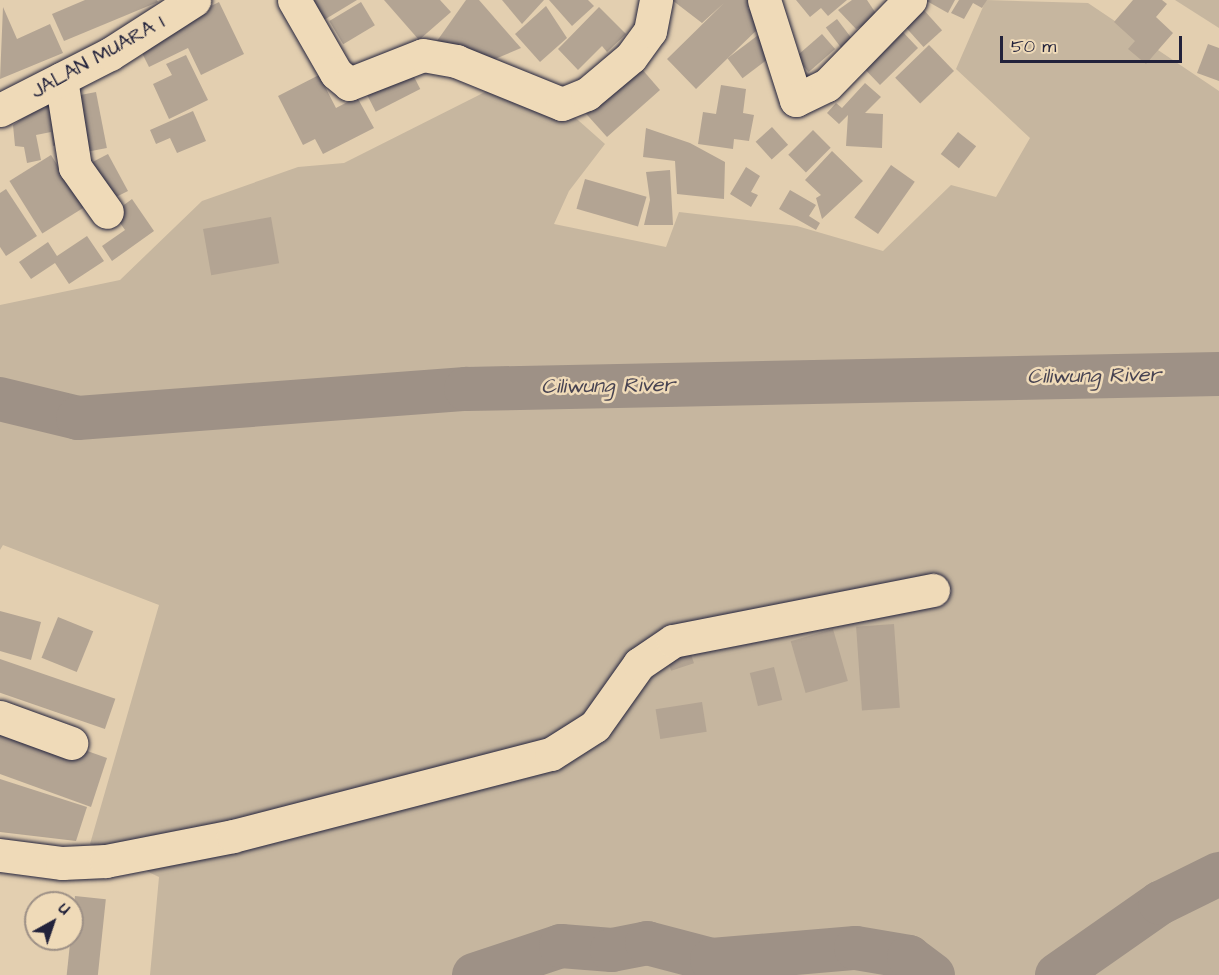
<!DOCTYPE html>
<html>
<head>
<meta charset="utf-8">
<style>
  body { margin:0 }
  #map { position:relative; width:1219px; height:975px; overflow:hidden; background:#e3cfb0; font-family:"Architects Daughter",sans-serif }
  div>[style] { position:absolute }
  .green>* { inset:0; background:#c6b69f }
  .river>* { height:44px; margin:-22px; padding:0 22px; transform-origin:22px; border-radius:22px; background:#9e9186 }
  .building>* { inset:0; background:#b3a493; transform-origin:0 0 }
  .roads { filter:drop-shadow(0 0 2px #22223b) drop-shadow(0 0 2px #22223b) }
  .minor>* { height:33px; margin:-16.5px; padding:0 16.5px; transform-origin:16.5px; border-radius:16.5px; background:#efdab8 }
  span { translate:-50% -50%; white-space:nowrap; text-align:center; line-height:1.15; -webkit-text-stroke:5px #efdab8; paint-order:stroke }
  .street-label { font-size:20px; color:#22223b }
  .water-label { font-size:21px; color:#474352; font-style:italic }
  .north { position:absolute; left:24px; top:891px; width:60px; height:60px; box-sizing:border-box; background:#efdab8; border:2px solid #9d9086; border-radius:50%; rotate:40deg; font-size:16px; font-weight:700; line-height:24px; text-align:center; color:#22223b }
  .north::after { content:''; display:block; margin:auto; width:21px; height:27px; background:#22223b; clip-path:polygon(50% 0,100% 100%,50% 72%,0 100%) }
  .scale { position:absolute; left:1000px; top:36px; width:182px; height:27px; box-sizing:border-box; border:3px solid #22223b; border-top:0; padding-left:8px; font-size:18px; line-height:21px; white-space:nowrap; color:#22223b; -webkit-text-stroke:4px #efdab8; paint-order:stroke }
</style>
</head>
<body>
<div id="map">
  <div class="green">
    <i style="clip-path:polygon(986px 0,1088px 3px,1219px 91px,1219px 975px,150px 975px,159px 877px,90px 844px,159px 605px,3px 545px,0 550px,0 305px,120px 280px,202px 201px,298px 167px,344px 163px,491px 89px,561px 105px,605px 144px,569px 191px,554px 224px,666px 247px,679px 212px,797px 226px,883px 251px,951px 185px,996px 197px,1030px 138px,956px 69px)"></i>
    <i style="clip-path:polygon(1175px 0,1219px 0,1219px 28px)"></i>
  </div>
  <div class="river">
    <i style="left:0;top:399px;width:80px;rotate:13.7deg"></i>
    <i style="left:78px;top:418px;width:389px;rotate:-4.3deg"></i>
    <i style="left:466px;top:389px;width:753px;rotate:-1.14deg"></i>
    <i style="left:474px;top:975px;width:92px;rotate:-18.4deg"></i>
    <i style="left:561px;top:946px;width:51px;rotate:4.5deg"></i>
    <i style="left:612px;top:950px;width:36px;rotate:-11deg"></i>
    <i style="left:647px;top:943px;width:67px;rotate:14.7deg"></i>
    <i style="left:712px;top:960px;width:144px;rotate:-4.8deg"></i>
    <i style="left:856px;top:948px;width:54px;rotate:9.6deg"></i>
    <i style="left:909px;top:957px;width:30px;rotate:37deg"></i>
    <i style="left:1057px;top:975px;width:126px;rotate:-35deg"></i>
    <i style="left:1160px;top:903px;width:66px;rotate:-26.2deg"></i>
  </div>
  <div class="building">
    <i style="clip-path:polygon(85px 0,157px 0,158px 2px,64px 41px,52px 14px)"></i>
    <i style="clip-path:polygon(312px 0,357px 0,324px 20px)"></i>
    <i style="clip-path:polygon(384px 0,440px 0,451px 12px,419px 40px)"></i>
    <i style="clip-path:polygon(466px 0,479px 0,521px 48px,476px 67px,432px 48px)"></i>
    <i style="clip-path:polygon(502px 0,544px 0,522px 24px)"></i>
    <i style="clip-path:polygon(549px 0,588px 0,594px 6px,572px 26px)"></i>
    <i style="clip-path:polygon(672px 0,757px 0,748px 8px,763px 24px,696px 89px,667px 59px,724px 3px,702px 23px)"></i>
    <i style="clip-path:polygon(796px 0,847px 0,828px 16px,821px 8px,810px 17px)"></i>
    <i style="clip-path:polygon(852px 0,867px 0,879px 18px,856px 29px,838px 10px)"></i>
    <i style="clip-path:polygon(925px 0,955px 0,948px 13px)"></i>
    <i style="clip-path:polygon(959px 0,987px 0,982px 8px,973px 3px,964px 19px,951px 13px)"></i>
    <i style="clip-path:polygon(1133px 0,1162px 0,1167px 4px,1156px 17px,1173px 33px,1146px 64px,1128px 49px,1135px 41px,1114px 22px)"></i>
    <i style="clip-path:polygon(219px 2px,244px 54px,201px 75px,188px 48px,149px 67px,137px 43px)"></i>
    <i style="left:361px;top:2px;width:27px;height:37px;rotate:59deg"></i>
    <i style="clip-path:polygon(546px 6px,567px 38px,540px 62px,515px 34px)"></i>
    <i style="clip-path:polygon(3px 7px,17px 39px,50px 24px,63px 53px,0 79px)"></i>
    <i style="clip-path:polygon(599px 7px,626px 34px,607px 52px,602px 46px,578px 70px,558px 49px)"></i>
    <i style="left:922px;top:8px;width:30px;height:25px;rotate:48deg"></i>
    <i style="left:837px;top:19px;width:31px;height:14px;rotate:53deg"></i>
    <i style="clip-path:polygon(900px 29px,918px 48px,880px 85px,857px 61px)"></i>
    <i style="left:761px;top:33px;width:25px;height:42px;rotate:53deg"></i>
    <i style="left:822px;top:34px;width:20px;height:35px;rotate:49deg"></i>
    <i style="clip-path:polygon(1208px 44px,1219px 48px,1219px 81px,1197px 73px)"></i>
    <i style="left:929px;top:45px;width:36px;height:47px;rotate:46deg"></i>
    <i style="clip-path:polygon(186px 55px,208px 100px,169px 119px,153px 84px,172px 75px,166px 64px)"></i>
    <i style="left:408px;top:65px;width:27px;height:50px;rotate:63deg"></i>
    <i style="clip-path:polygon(641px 68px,660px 90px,607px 137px,580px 107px)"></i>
    <i style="clip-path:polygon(319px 75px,336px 108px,357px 97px,374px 128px,323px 154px,315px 139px,303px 145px,278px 96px)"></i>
    <i style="clip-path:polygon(865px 83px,881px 97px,865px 113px,883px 114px,882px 148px,846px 146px,848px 115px,839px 124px,827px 113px,836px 103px,842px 108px)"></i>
    <i style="clip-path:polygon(721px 85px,746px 89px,743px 113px,754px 115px,749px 141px,734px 139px,733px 149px,698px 144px,703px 112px,716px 114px)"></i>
    <i style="left:96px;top:92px;width:57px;height:29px;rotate:79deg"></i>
    <i style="clip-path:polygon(57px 95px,64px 144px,53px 146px,51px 132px,36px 135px,41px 160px,27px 163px,24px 147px,15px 146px,13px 125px)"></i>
    <i style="clip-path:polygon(193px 111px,206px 141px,177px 153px,170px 138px,156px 144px,150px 130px)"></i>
    <i style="left:772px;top:127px;width:24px;height:22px;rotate:48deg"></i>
    <i style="clip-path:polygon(646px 128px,690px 143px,725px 162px,724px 199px,677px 194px,675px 161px,643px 157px)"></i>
    <i style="left:813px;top:130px;width:25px;height:35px;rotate:45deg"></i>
    <i style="left:958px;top:132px;width:23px;height:28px;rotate:38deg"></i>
    <i style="clip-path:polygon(832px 151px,863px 181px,822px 219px,816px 198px,821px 195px,805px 180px)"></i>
    <i style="clip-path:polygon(108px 154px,128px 191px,108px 201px,83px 167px)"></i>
    <i style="left:51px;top:155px;width:62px;height:49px;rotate:58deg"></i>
    <i style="left:891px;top:165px;width:29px;height:64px;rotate:35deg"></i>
    <i style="clip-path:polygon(746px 167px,760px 176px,751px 192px,758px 195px,751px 207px,730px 194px)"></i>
    <i style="clip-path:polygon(670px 170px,673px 225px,644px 225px,650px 200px,646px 172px)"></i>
    <i style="left:585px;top:179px;width:64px;height:31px;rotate:16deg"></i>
    <i style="clip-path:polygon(6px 189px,37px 236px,6px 256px,0 247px,0 193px)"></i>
    <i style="clip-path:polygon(790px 190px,816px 205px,809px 216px,820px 223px,816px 230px,779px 209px)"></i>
    <i style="clip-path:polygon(132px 199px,154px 231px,112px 261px,102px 246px,125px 230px,113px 213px)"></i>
    <i style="left:271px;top:217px;width:47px;height:69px;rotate:80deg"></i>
    <i style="clip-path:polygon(87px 236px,104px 261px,69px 284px,55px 263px,31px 279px,19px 262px,48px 242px,57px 256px)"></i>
    <i style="clip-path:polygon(0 611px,41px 622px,31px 660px,0 651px)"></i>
    <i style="left:58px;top:617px;width:38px;height:44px;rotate:22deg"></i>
    <i style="left:894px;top:624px;width:84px;height:38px;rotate:86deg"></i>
    <i style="left:833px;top:629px;width:54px;height:44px;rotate:74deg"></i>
    <i style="left:689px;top:648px;width:16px;height:24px;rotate:72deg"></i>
    <i style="left:0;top:659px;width:122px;height:32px;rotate:19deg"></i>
    <i style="left:774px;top:667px;width:34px;height:25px;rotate:76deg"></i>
    <i style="left:702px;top:702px;width:30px;height:47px;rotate:81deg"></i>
    <i style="clip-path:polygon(0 720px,107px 758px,91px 807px,0 774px)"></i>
    <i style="clip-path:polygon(0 779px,87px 807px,76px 841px,0 832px)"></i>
    <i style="left:75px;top:896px;width:31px;height:80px;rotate:6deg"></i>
  </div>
  <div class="roads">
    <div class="minor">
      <i style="left:294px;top:0;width:84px;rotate:60.1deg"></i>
      <i style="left:336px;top:73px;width:17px;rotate:40deg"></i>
      <i style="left:349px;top:84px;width:79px;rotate:-21.4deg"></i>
      <i style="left:423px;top:55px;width:34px;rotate:10deg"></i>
      <i style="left:456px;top:61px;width:114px;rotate:22.1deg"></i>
      <i style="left:562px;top:104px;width:27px;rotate:-22deg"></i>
      <i style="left:587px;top:94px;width:57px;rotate:-40.1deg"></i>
      <i style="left:631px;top:57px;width:32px;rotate:-54deg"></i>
      <i style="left:650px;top:31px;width:32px;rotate:-79deg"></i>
      <i style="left:764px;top:0;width:105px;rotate:72.3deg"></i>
      <i style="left:796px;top:100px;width:34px;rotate:-26deg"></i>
      <i style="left:827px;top:85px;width:119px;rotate:-45.7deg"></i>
      <i style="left:61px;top:79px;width:89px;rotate:81deg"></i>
      <i style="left:75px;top:167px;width:55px;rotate:54.6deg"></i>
      <i style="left:0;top:110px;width:123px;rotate:-27deg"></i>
      <i style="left:110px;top:54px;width:100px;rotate:-32.7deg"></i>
      <i style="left:0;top:717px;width:76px;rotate:20.1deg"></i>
      <i style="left:0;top:855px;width:63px;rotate:7.4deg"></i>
      <i style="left:62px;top:863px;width:44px;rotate:-2.6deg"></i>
      <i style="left:106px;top:861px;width:129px;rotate:-11.1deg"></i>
      <i style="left:233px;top:836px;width:328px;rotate:-14.5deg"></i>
      <i style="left:551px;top:754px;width:52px;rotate:-32.5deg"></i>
      <i style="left:595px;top:726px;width:76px;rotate:-54.6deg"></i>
      <i style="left:639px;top:664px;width:41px;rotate:-34.1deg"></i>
      <i style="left:673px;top:641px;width:265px;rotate:-11.1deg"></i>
    </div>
  </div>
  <div class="street-label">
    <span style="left:98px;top:57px;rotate:-29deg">JALAN MUARA I</span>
  </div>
  <div class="water-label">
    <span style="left:1094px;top:376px;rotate:-1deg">Ciliwung River</span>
    <span style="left:608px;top:386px;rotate:-1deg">Ciliwung River</span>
  </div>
  <div class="north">U</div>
  <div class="scale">50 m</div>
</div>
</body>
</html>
